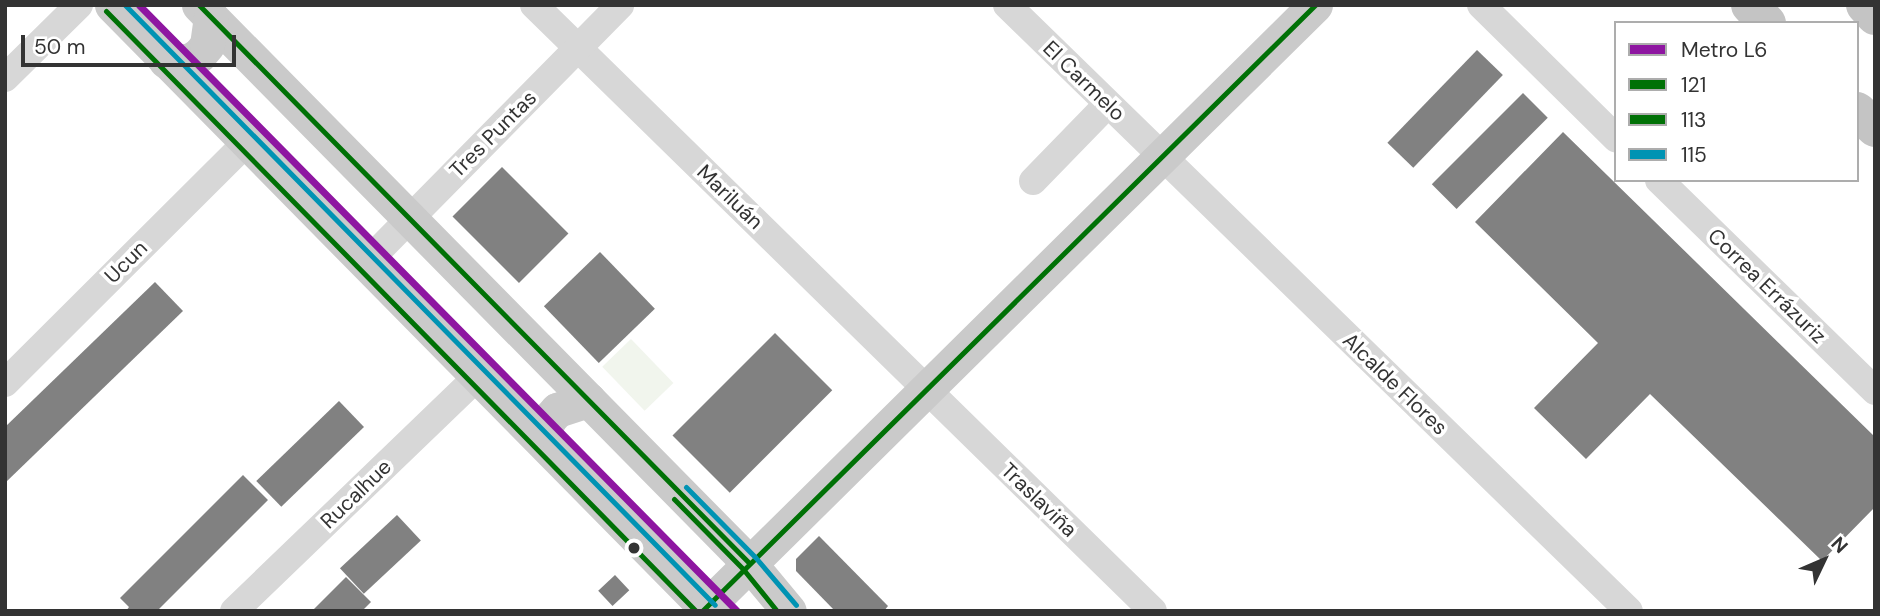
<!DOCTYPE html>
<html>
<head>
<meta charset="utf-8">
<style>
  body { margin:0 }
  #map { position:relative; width:1880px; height:616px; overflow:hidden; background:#fff; font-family:"DM Sans",sans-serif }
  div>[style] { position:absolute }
  .green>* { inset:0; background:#f1f5ed; transform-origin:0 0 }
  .building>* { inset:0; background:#818181; transform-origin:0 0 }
  .minor>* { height:28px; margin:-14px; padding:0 14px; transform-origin:14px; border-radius:14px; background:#d7d7d7 }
  .major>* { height:35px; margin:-17.5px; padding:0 17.5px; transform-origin:17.5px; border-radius:17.5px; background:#cacaca }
  .highway>* { height:38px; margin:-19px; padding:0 19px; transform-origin:19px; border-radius:19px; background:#c4c4c4 }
  .bus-1>* { height:5px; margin:-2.5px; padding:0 2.5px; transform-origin:2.5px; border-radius:2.5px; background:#007106 }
  .bus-2>* { height:5px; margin:-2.5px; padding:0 2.5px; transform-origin:2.5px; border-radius:2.5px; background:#007106 }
  .bus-3>* { height:5px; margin:-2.5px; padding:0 2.5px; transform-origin:2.5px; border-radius:2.5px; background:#0093b3 }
  .metro-1>* { height:7px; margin:-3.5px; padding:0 3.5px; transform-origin:3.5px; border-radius:3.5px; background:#8e16a1 }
  .dots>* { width:19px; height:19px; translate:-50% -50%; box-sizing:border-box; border:4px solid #fff; border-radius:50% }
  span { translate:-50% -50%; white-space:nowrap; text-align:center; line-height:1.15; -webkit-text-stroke:7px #fff; paint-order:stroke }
  .street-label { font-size:21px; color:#333 }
  .frame { position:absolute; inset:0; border:7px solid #333; pointer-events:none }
  .legend { position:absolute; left:1614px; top:21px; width:245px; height:161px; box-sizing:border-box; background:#fff; border:2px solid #adadad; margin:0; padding:9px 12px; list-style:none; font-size:21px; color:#333 }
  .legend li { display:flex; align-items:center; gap:14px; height:35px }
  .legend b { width:35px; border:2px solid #adadad }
  .north { position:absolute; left:1789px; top:525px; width:70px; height:70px; -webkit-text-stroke:5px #fff; paint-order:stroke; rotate:46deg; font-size:19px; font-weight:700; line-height:28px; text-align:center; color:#333 }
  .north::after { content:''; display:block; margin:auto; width:24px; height:32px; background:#333; clip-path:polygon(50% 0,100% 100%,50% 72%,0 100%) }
  .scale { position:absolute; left:21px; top:35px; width:215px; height:32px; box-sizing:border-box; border:4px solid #333; border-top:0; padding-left:9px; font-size:21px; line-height:24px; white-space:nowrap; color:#333; -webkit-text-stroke:5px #fff; paint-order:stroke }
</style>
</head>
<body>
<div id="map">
  <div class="green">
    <i style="left:631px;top:339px;width:61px;height:40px;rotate:46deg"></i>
  </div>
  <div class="building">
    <i style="left:1477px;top:50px;width:36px;height:129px;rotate:44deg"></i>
    <i style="left:1523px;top:93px;width:35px;height:129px;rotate:45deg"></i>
    <i style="clip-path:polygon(1563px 132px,1875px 437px,1875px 507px,1822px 561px,1650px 394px,1586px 459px,1534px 408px,1598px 343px,1475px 222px)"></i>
    <i style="left:502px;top:167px;width:94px;height:70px;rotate:45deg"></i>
    <i style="left:600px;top:252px;width:79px;height:78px;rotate:46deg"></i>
    <i style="clip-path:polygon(155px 282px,183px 311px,5px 483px,5px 427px)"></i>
    <i style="left:775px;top:333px;width:81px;height:145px;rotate:45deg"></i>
    <i style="left:339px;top:401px;width:36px;height:115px;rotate:46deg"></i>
    <i style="clip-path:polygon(243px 475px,268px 500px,157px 611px,126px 611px,129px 607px,120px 598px)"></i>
    <i style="left:397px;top:515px;width:35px;height:78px;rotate:47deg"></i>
    <i style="clip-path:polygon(819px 536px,888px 606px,884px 611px,835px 611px,796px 571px,796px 559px)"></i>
    <i style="left:615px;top:575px;width:21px;height:23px;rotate:47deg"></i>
    <i style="clip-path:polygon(346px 577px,371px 602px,362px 611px,312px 611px)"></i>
  </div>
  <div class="minor">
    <i style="left:534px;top:5px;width:866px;rotate:44.39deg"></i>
    <i style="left:1007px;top:5px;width:868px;rotate:44.25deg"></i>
    <i style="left:1481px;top:5px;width:190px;rotate:44.6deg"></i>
    <i style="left:5px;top:78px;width:104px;rotate:-44.6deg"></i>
    <i style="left:1659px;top:180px;width:302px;rotate:44.3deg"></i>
    <i style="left:1033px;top:181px;width:107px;rotate:-45.8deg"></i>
    <i style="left:366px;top:263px;width:362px;rotate:-45.4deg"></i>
    <i style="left:5px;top:383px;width:342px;rotate:-44.9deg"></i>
    <i style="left:234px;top:611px;width:339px;rotate:-43.9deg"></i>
  </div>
  <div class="major">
    <i style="left:112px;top:5px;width:851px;rotate:45.43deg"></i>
    <i style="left:199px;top:5px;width:783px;rotate:45.41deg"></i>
    <i style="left:749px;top:563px;width:62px;rotate:50.2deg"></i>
    <i style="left:166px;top:61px;width:23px"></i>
    <i style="left:189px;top:61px;width:12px;rotate:-31deg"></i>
    <i style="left:199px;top:55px;width:13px;rotate:-51deg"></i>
    <i style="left:207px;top:45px;width:28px;rotate:-82deg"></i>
    <i style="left:551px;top:450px;width:22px;rotate:-106deg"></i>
    <i style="left:545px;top:429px;width:11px;rotate:-68deg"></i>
    <i style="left:549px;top:419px;width:12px;rotate:-48deg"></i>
    <i style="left:557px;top:410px;width:33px;rotate:-18deg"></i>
    <i style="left:702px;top:611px;width:862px;rotate:-44.67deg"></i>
  </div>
  <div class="highway">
    <i style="left:1750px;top:5px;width:25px;rotate:47deg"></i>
    <i style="left:1865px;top:5px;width:15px;rotate:48deg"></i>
    <i style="left:1857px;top:111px;width:25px;rotate:43deg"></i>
  </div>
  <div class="bus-1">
    <i style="left:199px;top:5px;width:783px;rotate:45.41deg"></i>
    <i style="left:702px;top:611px;width:862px;rotate:-44.67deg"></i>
  </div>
  <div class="bus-2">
    <i style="left:106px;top:11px;width:841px;rotate:45.48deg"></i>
    <i style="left:674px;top:499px;width:98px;rotate:45.4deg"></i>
    <i style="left:743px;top:569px;width:54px;rotate:51deg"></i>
  </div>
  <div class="bus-3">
    <i style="left:125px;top:5px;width:841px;rotate:45.48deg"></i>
    <i style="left:686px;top:487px;width:98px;rotate:45.4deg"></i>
    <i style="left:755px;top:557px;width:63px;rotate:49.5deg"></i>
  </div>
  <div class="metro-1">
    <i style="left:139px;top:5px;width:851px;rotate:45.38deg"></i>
  </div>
  <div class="dots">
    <i style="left:634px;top:548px;background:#333"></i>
  </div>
  <div class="street-label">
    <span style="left:1084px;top:81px;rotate:44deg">El Carmelo</span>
    <span style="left:493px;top:134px;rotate:-45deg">Tres Puntas</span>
    <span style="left:730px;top:197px;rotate:44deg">Mariluán</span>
    <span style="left:126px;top:262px;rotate:-45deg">Ucun</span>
    <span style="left:1767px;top:286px;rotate:44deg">Correa Errázuriz</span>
    <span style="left:1395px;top:384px;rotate:44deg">Alcalde Flores</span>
    <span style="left:356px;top:494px;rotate:-44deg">Rucalhue</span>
    <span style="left:1039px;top:500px;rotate:44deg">Traslaviña</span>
  </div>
  <div class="frame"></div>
  <ul class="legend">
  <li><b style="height:9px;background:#8e16a1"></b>Metro L6</li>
  <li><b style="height:9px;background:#007106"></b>121</li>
  <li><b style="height:9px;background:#007106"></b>113</li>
  <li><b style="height:9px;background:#0093b3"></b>115</li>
  </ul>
  <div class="north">N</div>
  <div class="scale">50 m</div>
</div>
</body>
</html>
